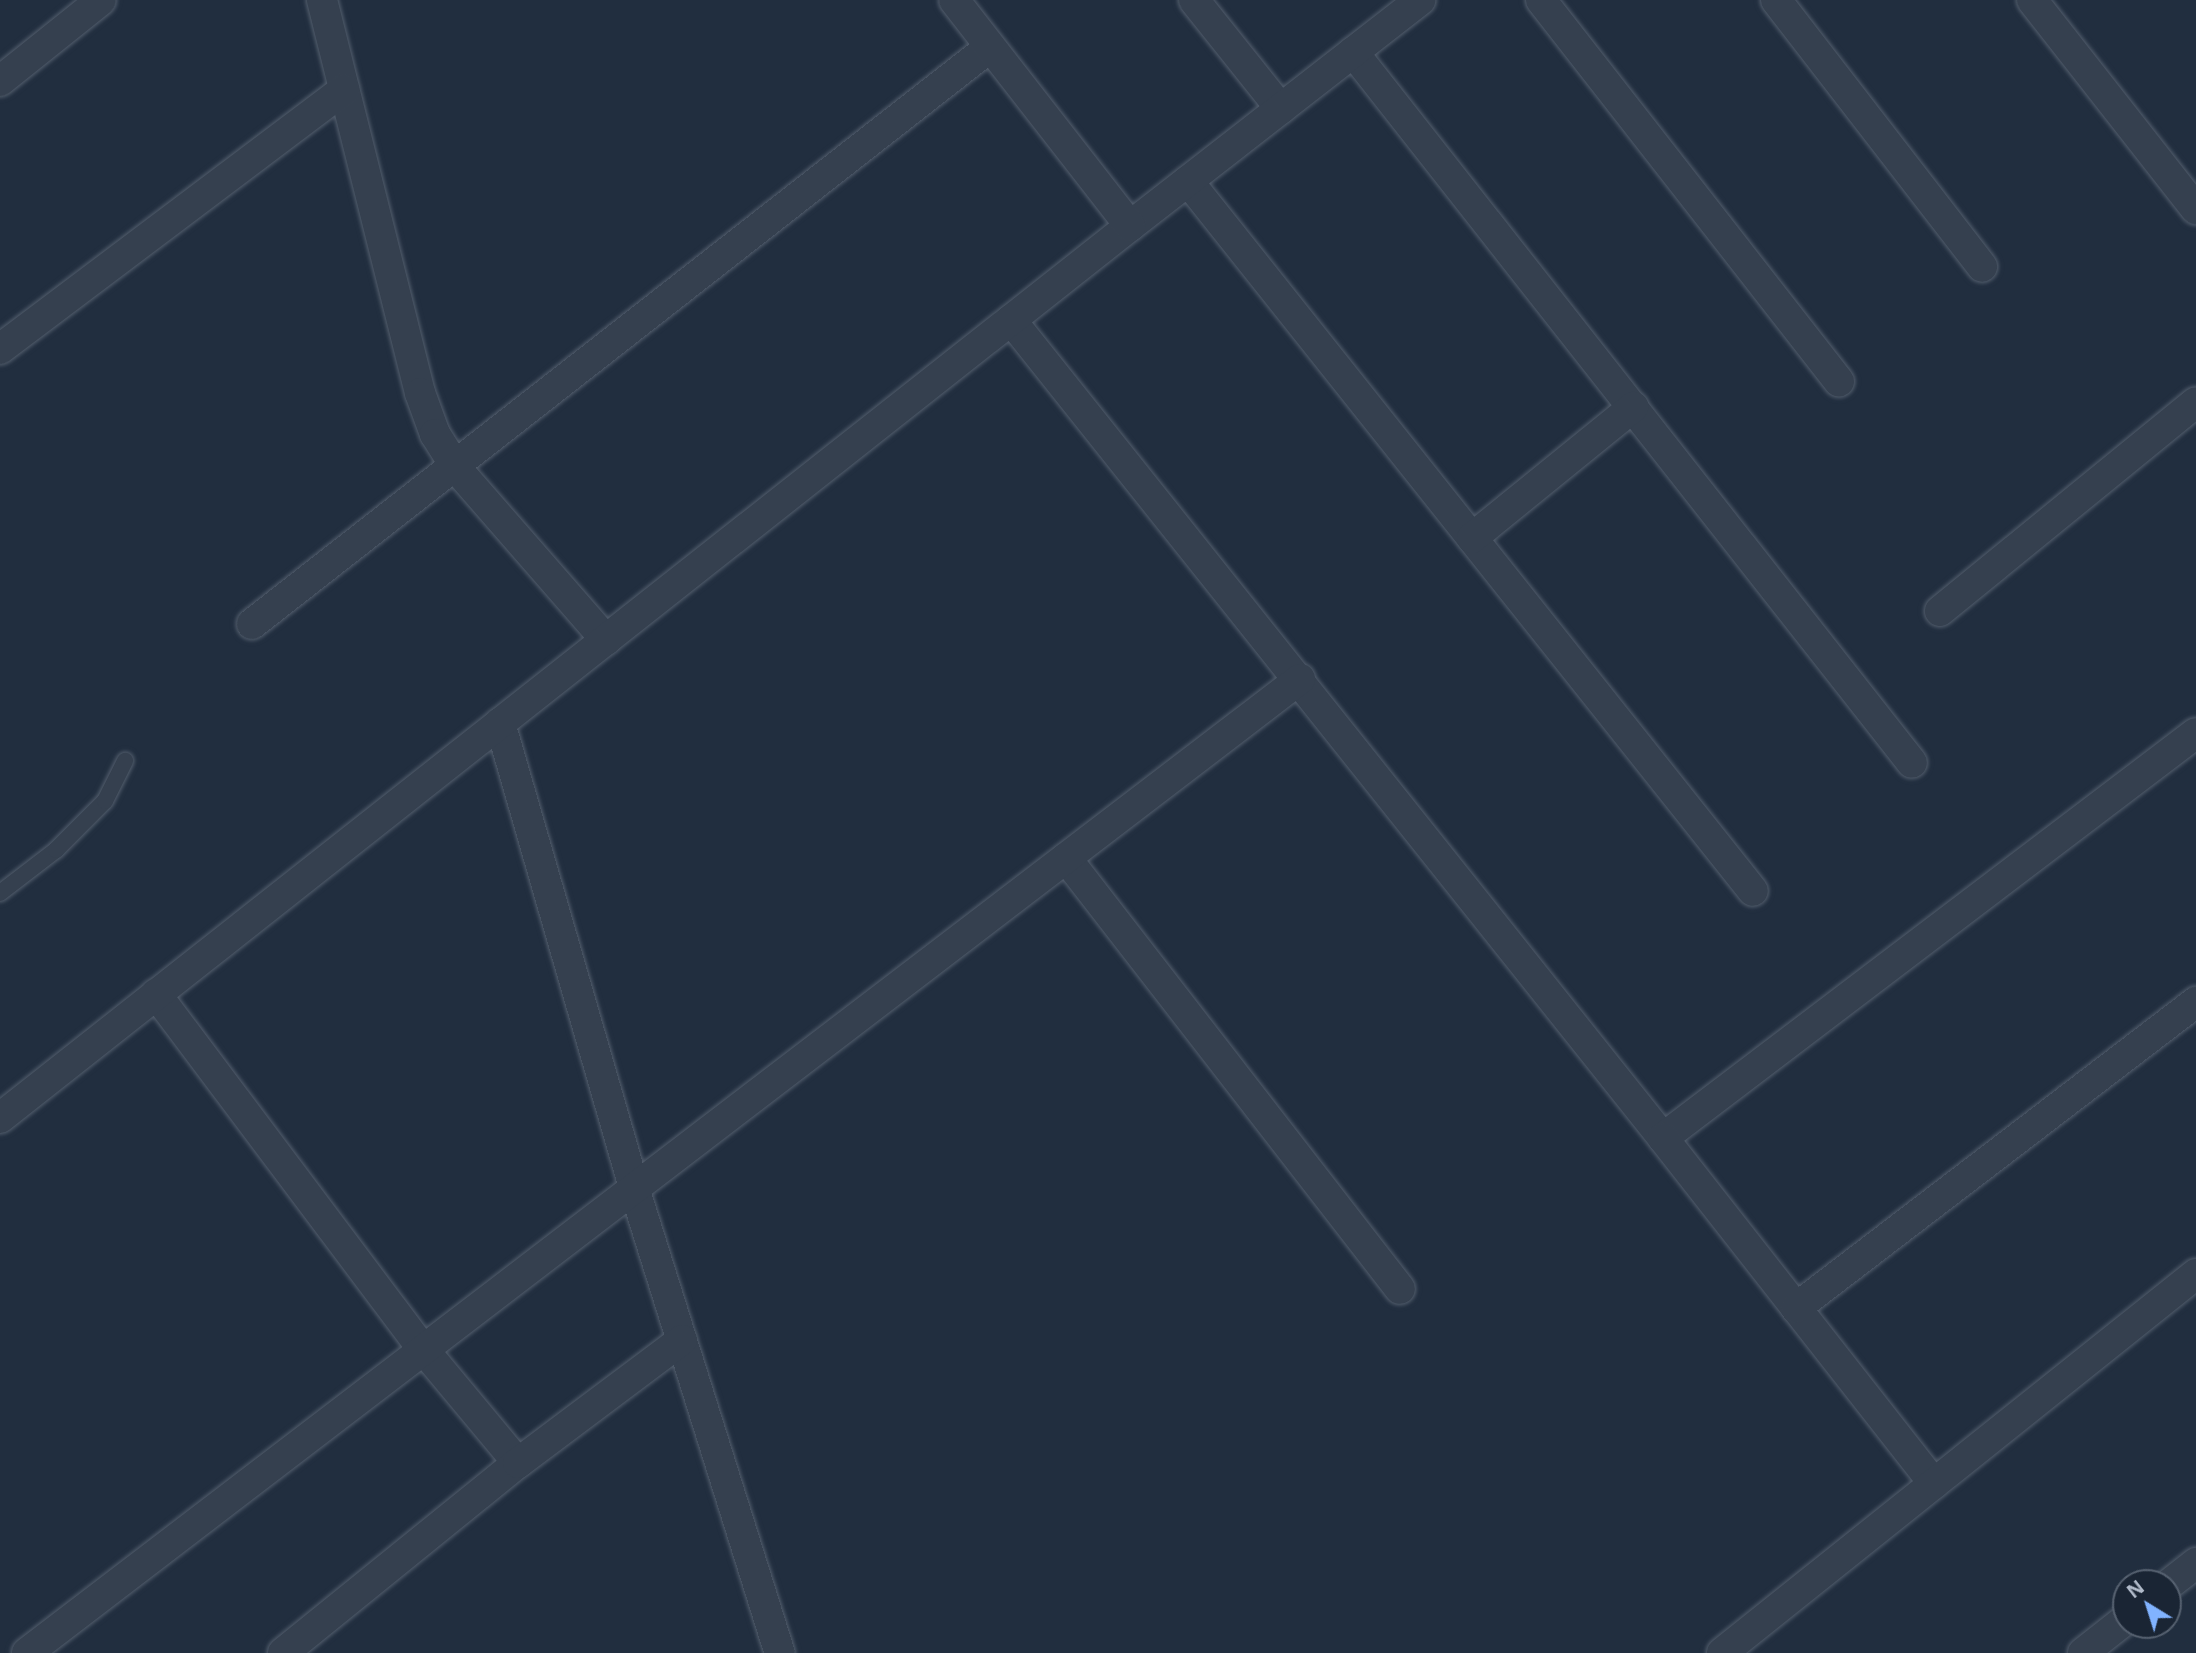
<!DOCTYPE html>
<html>
<head>
<meta charset="utf-8">
<style>
  body { margin:0 }
  #map { position:relative; width:2196px; height:1653px; overflow:hidden; background:#212e3f; font-family:"Open Sans",sans-serif }
  div>[style] { position:absolute }
  .roads { filter:drop-shadow(0 0 2px #535e6d) drop-shadow(0 0 2px #535e6d) }
  .lane>* { height:16px; margin:-8px; padding:0 8px; transform-origin:8px; border-radius:8px; background:#35404f }
  .street>* { height:30px; margin:-15px; padding:0 15px; transform-origin:15px; border-radius:15px; background:#35404f }
  span { translate:-50% -50%; white-space:nowrap; text-align:center; line-height:1.15; -webkit-text-stroke:6px #1a2534; paint-order:stroke }
  .north { position:absolute; left:2112px; top:1569px; width:70px; height:70px; box-sizing:border-box; background:#1a2534; border:2px solid #566170; border-radius:50%; rotate:322deg; font-size:19px; font-weight:700; line-height:28px; text-align:center; color:#b1bbca }
  .north::after { content:''; display:block; margin:auto; width:24px; height:32px; background:#81b3ff; clip-path:polygon(50% 0,100% 100%,50% 72%,0 100%) }
</style>
</head>
<body>
<div id="map">
  <div class="roads">
    <div class="lane">
      <i style="left:0;top:893px;width:71px;rotate:-37.5deg"></i>
      <i style="left:56px;top:850px;width:69px;rotate:-45deg"></i>
      <i style="left:105px;top:801px;width:45px;rotate:-63.4deg"></i>
    </div>
    <div class="street">
      <i style="left:322px;top:0;width:405px;rotate:76deg"></i>
      <i style="left:420px;top:393px;width:44px;rotate:69.9deg"></i>
      <i style="left:435px;top:434px;width:41px;rotate:57.8deg"></i>
      <i style="left:457px;top:469px;width:227px;rotate:48.9deg"></i>
      <i style="left:1194px;top:0;width:139px;rotate:51.4deg"></i>
      <i style="left:1541px;top:0;width:484px;rotate:52deg"></i>
      <i style="left:1776px;top:0;width:337px;rotate:52.3deg"></i>
      <i style="left:2032px;top:0;width:266px;rotate:51.9deg"></i>
      <i style="left:1353px;top:52px;width:904px;rotate:51.82deg"></i>
      <i style="left:0;top:81px;width:129px;rotate:-38.7deg"></i>
      <i style="left:1188px;top:181px;width:907px;rotate:51.49deg"></i>
      <i style="left:1130px;top:226px;width:368px;rotate:-37.9deg"></i>
      <i style="left:1011px;top:320px;width:1046px;rotate:51.44deg"></i>
      <i style="left:1663px;top:1138px;width:669px;rotate:-37.23deg"></i>
      <i style="left:0;top:349px;width:431px;rotate:-37deg"></i>
      <i style="left:1472px;top:538px;width:208px;rotate:-39.1deg"></i>
      <i style="left:1940px;top:611px;width:330px;rotate:-39.2deg"></i>
      <i style="left:252px;top:624px;width:937px;rotate:-38.02deg"></i>
      <i style="left:500px;top:723px;width:484px;rotate:73.9deg"></i>
      <i style="left:634px;top:1188px;width:487px;rotate:72.6deg"></i>
      <i style="left:1066px;top:858px;width:545px;rotate:52.23deg"></i>
      <i style="left:156px;top:994px;width:444px;rotate:53.1deg"></i>
      <i style="left:423px;top:1349px;width:148px;rotate:50.2deg"></i>
      <i style="left:0;top:1118px;width:1440px;rotate:-38.29deg"></i>
      <i style="left:1130px;top:226px;width:286px;rotate:-127.9deg"></i>
      <i style="left:1663px;top:1138px;width:439px;rotate:51.9deg"></i>
      <i style="left:1796px;top:1308px;width:504px;rotate:-37.42deg"></i>
      <i style="left:2168px;top:1585px;width:36px;rotate:-38deg"></i>
      <i style="left:27px;top:1653px;width:1603px;rotate:-37.42deg"></i>
      <i style="left:283px;top:1653px;width:302px;rotate:-39deg"></i>
      <i style="left:518px;top:1463px;width:205px;rotate:-36.9deg"></i>
      <i style="left:1722px;top:1653px;width:607px;rotate:-38.65deg"></i>
      <i style="left:2083px;top:1653px;width:55px;rotate:-38.3deg"></i>
    </div>
  </div>
  <div class="north">N</div>
</div>
</body>
</html>
